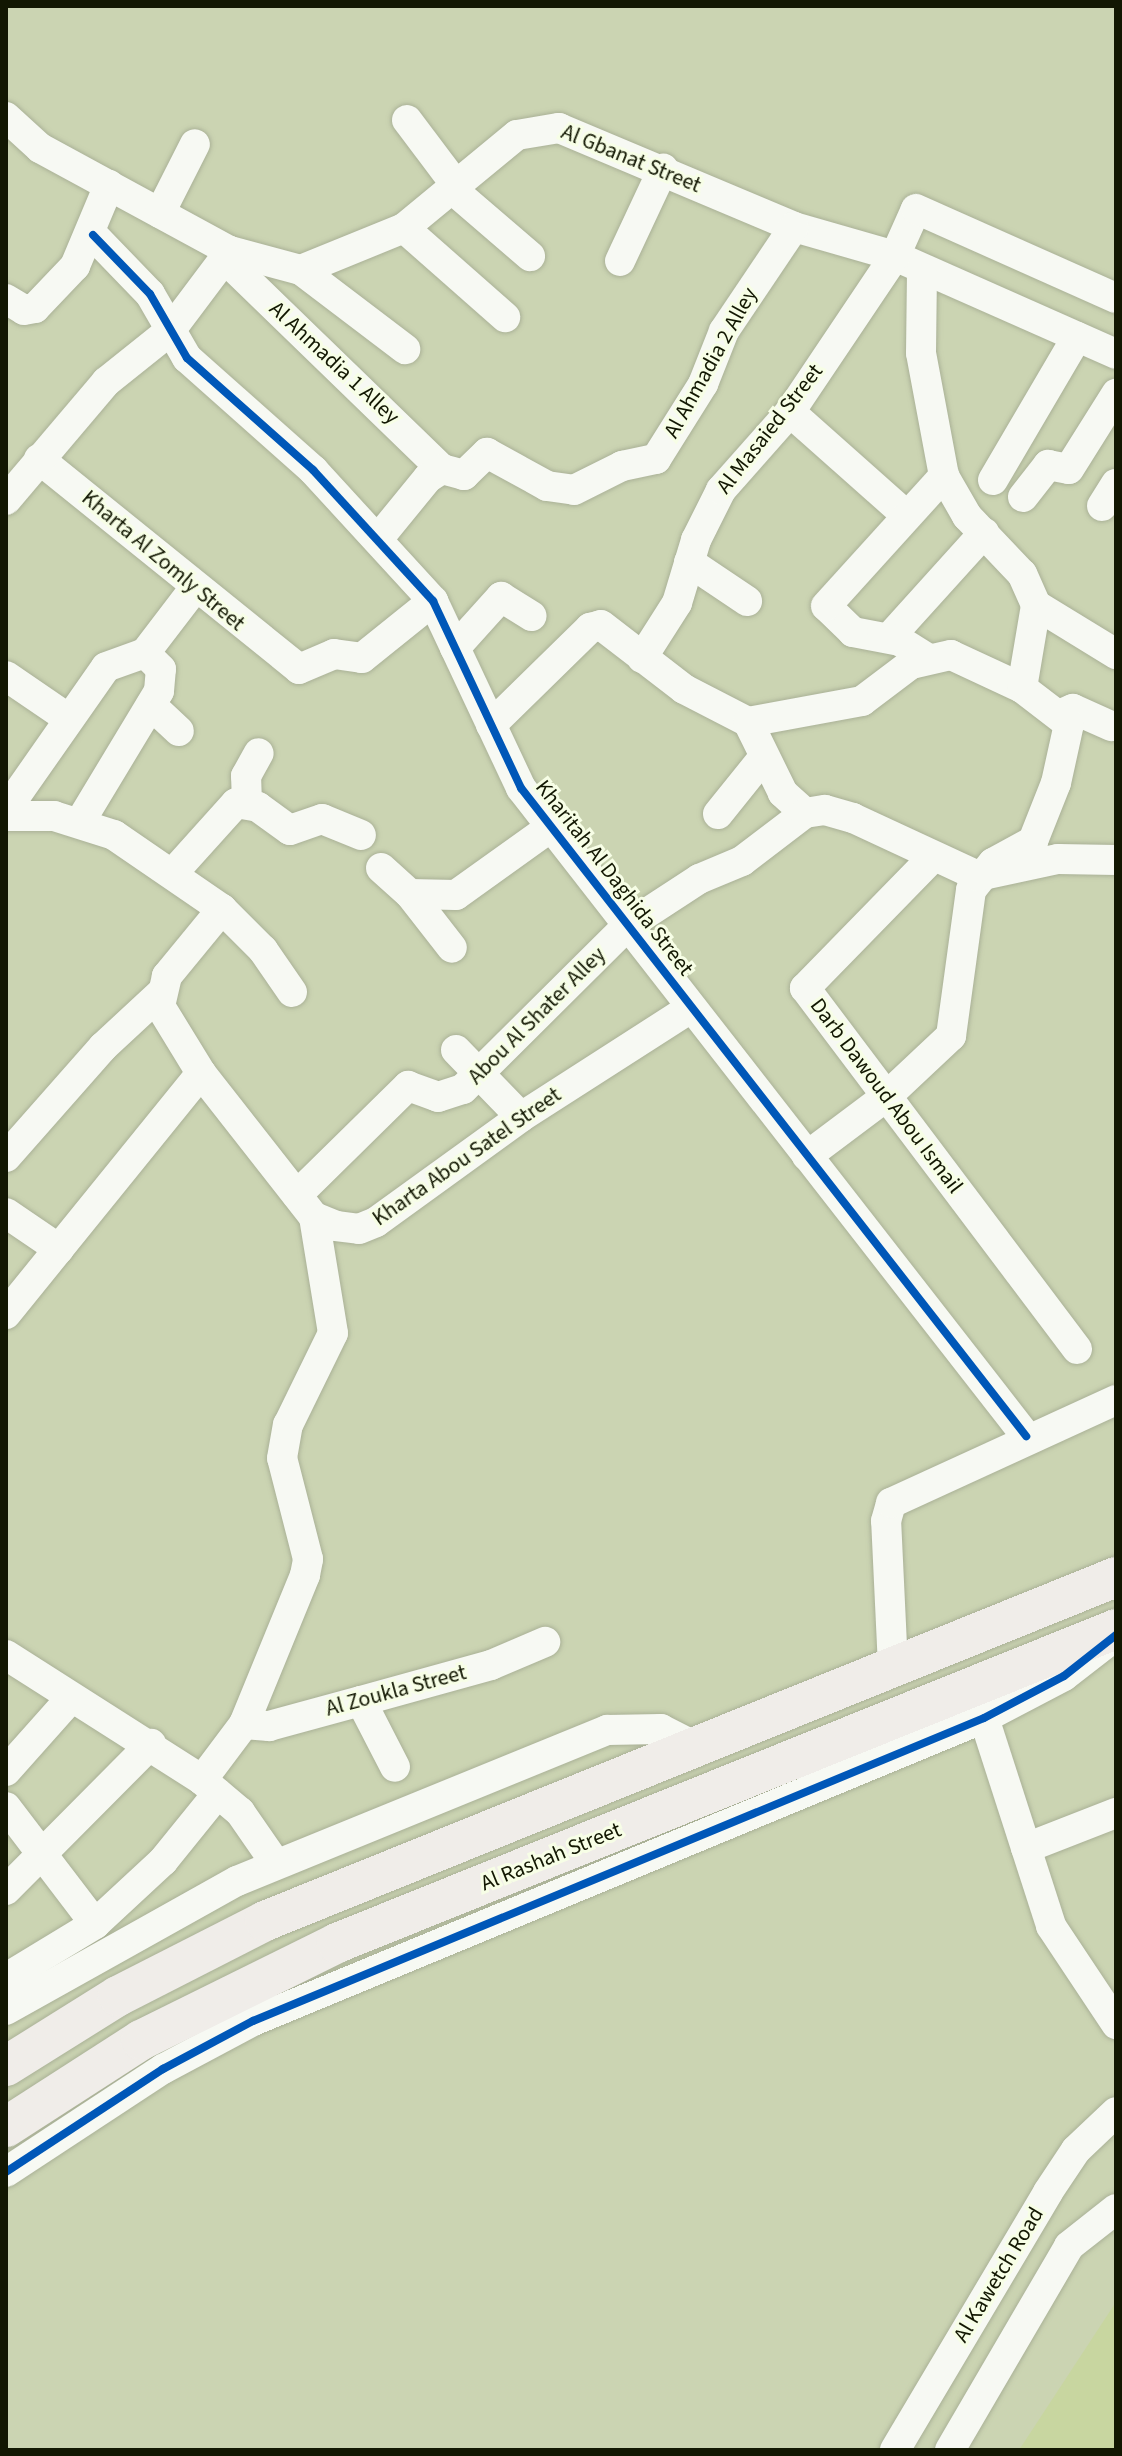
<!DOCTYPE html>
<html>
<head>
<meta charset="utf-8">
<style>
  body { margin:0 }
  #map { position:relative; width:1122px; height:2456px; overflow:hidden; background:#cbd4b2; font-family:"Source Sans 3",sans-serif }
  div>[style] { position:absolute }
  .built>* { inset:0; background:#c8d6a0 }
  .roads { filter:drop-shadow(0 0 2px #aab197) drop-shadow(0 0 2px #aab197) }
  .minor>* { height:30px; margin:-15px; padding:0 15px; transform-origin:15px; border-radius:15px; background:#f7f9f3 }
  .major>* { height:40px; margin:-20px; padding:0 20px; transform-origin:20px; border-radius:20px; background:#f0ede9 }
  .cycleway>* { height:8px; margin:-4px; padding:0 4px; transform-origin:4px; border-radius:4px; background:#0057b8 }
  span { translate:-50% -50%; white-space:nowrap; text-align:center; line-height:1.15; -webkit-text-stroke:6px #f7fee6; paint-order:stroke }
  .street-label { font-size:22px; color:#121702 }
  .frame { position:absolute; inset:0; border:8px solid #121702; pointer-events:none }
</style>
</head>
<body>
<div id="map">
  <div class="built">
    <i style="clip-path:polygon(1116px 2302px,1116px 2450px,1019px 2450px)"></i>
  </div>
  <div class="roads">
    <div class="minor">
      <i style="left:6px;top:117px;width:46px;rotate:42.4deg"></i>
      <i style="left:40px;top:148px;width:216px;rotate:28.5deg"></i>
      <i style="left:230px;top:251px;width:73px;rotate:15deg"></i>
      <i style="left:301px;top:270px;width:111px;rotate:-22.2deg"></i>
      <i style="left:404px;top:228px;width:146px;rotate:-39.5deg"></i>
      <i style="left:517px;top:135px;width:43px;rotate:-9.5deg"></i>
      <i style="left:559px;top:128px;width:255px;rotate:22.8deg"></i>
      <i style="left:794px;top:227px;width:105px;rotate:16deg"></i>
      <i style="left:895px;top:256px;width:242px;rotate:23.9deg"></i>
      <i style="left:407px;top:120px;width:81px;rotate:53deg"></i>
      <i style="left:452px;top:189px;width:103px;rotate:40.7deg"></i>
      <i style="left:160px;top:213px;width:77px;rotate:-63.1deg"></i>
      <i style="left:404px;top:228px;width:135px;rotate:41.4deg"></i>
      <i style="left:93px;top:235px;width:82px;rotate:46deg"></i>
      <i style="left:150px;top:294px;width:74px;rotate:60deg"></i>
      <i style="left:187px;top:358px;width:169px;rotate:41.6deg"></i>
      <i style="left:313px;top:470px;width:178px;rotate:47.5deg"></i>
      <i style="left:433px;top:601px;width:207px;rotate:64.8deg"></i>
      <i style="left:521px;top:788px;width:822px;rotate:52.07deg"></i>
      <i style="left:224px;top:258px;width:303px;rotate:44.1deg"></i>
      <i style="left:620px;top:261px;width:102px;rotate:-64.9deg"></i>
      <i style="left:301px;top:270px;width:131px;rotate:37.2deg"></i>
      <i style="left:6px;top:299px;width:21px;rotate:31deg"></i>
      <i style="left:24px;top:310px;width:11px;rotate:-10deg"></i>
      <i style="left:35px;top:308px;width:58px;rotate:-46.4deg"></i>
      <i style="left:75px;top:266px;width:88px;rotate:-67.2deg"></i>
      <i style="left:790px;top:412px;width:155px;rotate:41.6deg"></i>
      <i style="left:39px;top:459px;width:334px;rotate:38.9deg"></i>
      <i style="left:299px;top:669px;width:38px;rotate:-23deg"></i>
      <i style="left:334px;top:654px;width:28px;rotate:8deg"></i>
      <i style="left:362px;top:658px;width:91px;rotate:-38.8deg"></i>
      <i style="left:993px;top:480px;width:166px;rotate:-59.6deg"></i>
      <i style="left:1023px;top:497px;width:41px;rotate:-52deg"></i>
      <i style="left:1048px;top:465px;width:21px;rotate:11deg"></i>
      <i style="left:1069px;top:469px;width:89px;rotate:-57.9deg"></i>
      <i style="left:6px;top:500px;width:155px;rotate:-49.7deg"></i>
      <i style="left:106px;top:382px;width:82px;rotate:-38.6deg"></i>
      <i style="left:170px;top:331px;width:100px;rotate:-53.1deg"></i>
      <i style="left:1102px;top:506px;width:26px;rotate:-58deg"></i>
      <i style="left:378px;top:539px;width:79px;rotate:-50.7deg"></i>
      <i style="left:428px;top:478px;width:17px;rotate:-33deg"></i>
      <i style="left:442px;top:469px;width:23px;rotate:15deg"></i>
      <i style="left:464px;top:475px;width:32px;rotate:-44deg"></i>
      <i style="left:487px;top:453px;width:68px;rotate:28.8deg"></i>
      <i style="left:547px;top:486px;width:27px;rotate:8deg"></i>
      <i style="left:574px;top:490px;width:54px;rotate:-26.6deg"></i>
      <i style="left:622px;top:466px;width:35px;rotate:-12deg"></i>
      <i style="left:656px;top:459px;width:89px;rotate:-57.9deg"></i>
      <i style="left:703px;top:384px;width:57px;rotate:-68.4deg"></i>
      <i style="left:724px;top:331px;width:125px;rotate:-56.1deg"></i>
      <i style="left:689px;top:562px;width:70px;rotate:33.9deg"></i>
      <i style="left:1036px;top:605px;width:94px;rotate:31.5deg"></i>
      <i style="left:889px;top:638px;width:142px;rotate:-47.9deg"></i>
      <i style="left:455px;top:648px;width:69px;rotate:-48deg"></i>
      <i style="left:501px;top:597px;width:36px;rotate:32deg"></i>
      <i style="left:642px;top:658px;width:65px;rotate:-57.5deg"></i>
      <i style="left:677px;top:603px;width:66px;rotate:-73.2deg"></i>
      <i style="left:696px;top:540px;width:56px;rotate:-63.4deg"></i>
      <i style="left:721px;top:490px;width:104px;rotate:-48.5deg"></i>
      <i style="left:790px;top:412px;width:188px;rotate:-56.1deg"></i>
      <i style="left:895px;top:256px;width:51px;rotate:-65.9deg"></i>
      <i style="left:916px;top:209px;width:219px;rotate:24deg"></i>
      <i style="left:927px;top:658px;width:32px;rotate:-148deg"></i>
      <i style="left:900px;top:641px;width:48px;rotate:-169.2deg"></i>
      <i style="left:853px;top:632px;width:37px;rotate:-136deg"></i>
      <i style="left:826px;top:606px;width:176px;rotate:-47.8deg"></i>
      <i style="left:6px;top:676px;width:76px;rotate:34.3deg"></i>
      <i style="left:151px;top:705px;width:38px;rotate:43deg"></i>
      <i style="left:1061px;top:714px;width:13px;rotate:-23deg"></i>
      <i style="left:1073px;top:709px;width:42px;rotate:24.1deg"></i>
      <i style="left:491px;top:725px;width:139px;rotate:-44.4deg"></i>
      <i style="left:590px;top:628px;width:11px;rotate:-15deg"></i>
      <i style="left:601px;top:625px;width:105px;rotate:37.6deg"></i>
      <i style="left:684px;top:689px;width:72px;rotate:27.3deg"></i>
      <i style="left:247px;top:803px;width:27px;rotate:-92deg"></i>
      <i style="left:246px;top:776px;width:26px;rotate:-61deg"></i>
      <i style="left:6px;top:810px;width:174px;rotate:-55deg"></i>
      <i style="left:106px;top:667px;width:41px;rotate:-19.7deg"></i>
      <i style="left:145px;top:653px;width:81px;rotate:-52.6deg"></i>
      <i style="left:805px;top:813px;width:30px;rotate:-138deg"></i>
      <i style="left:783px;top:793px;width:79px;rotate:-116.2deg"></i>
      <i style="left:748px;top:722px;width:116px;rotate:-10.4deg"></i>
      <i style="left:862px;top:701px;width:61px;rotate:-37.1deg"></i>
      <i style="left:911px;top:664px;width:41px;rotate:-12.7deg"></i>
      <i style="left:951px;top:655px;width:78px;rotate:24.9deg"></i>
      <i style="left:718px;top:814px;width:72px;rotate:-51.2deg"></i>
      <i style="left:6px;top:816px;width:48px"></i>
      <i style="left:54px;top:816px;width:63px;rotate:17.6deg"></i>
      <i style="left:114px;top:835px;width:131px;rotate:34.4deg"></i>
      <i style="left:222px;top:909px;width:58px;rotate:45deg"></i>
      <i style="left:263px;top:950px;width:51px;rotate:55.4deg"></i>
      <i style="left:80px;top:822px;width:153px;rotate:-58.9deg"></i>
      <i style="left:159px;top:691px;width:22px;rotate:-85deg"></i>
      <i style="left:161px;top:669px;width:23px;rotate:-135deg"></i>
      <i style="left:932px;top:858px;width:182px;rotate:134.3deg"></i>
      <i style="left:805px;top:988px;width:452px;rotate:53deg"></i>
      <i style="left:381px;top:868px;width:39px;rotate:42deg"></i>
      <i style="left:410px;top:894px;width:46px;rotate:1.2deg"></i>
      <i style="left:456px;top:895px;width:117px;rotate:-35.6deg"></i>
      <i style="left:173px;top:873px;width:94px;rotate:-48deg"></i>
      <i style="left:236px;top:803px;width:22px;rotate:10deg"></i>
      <i style="left:258px;top:807px;width:39px;rotate:36deg"></i>
      <i style="left:290px;top:830px;width:34px;rotate:-19deg"></i>
      <i style="left:322px;top:819px;width:42px;rotate:22.3deg"></i>
      <i style="left:410px;top:894px;width:68px;rotate:52.1deg"></i>
      <i style="left:222px;top:909px;width:87px;rotate:129.4deg"></i>
      <i style="left:167px;top:976px;width:31px;rotate:103deg"></i>
      <i style="left:160px;top:1006px;width:79px;rotate:58.5deg"></i>
      <i style="left:201px;top:1073px;width:183px;rotate:51.9deg"></i>
      <i style="left:314px;top:1217px;width:24px;rotate:22deg"></i>
      <i style="left:336px;top:1226px;width:23px;rotate:7deg"></i>
      <i style="left:359px;top:1229px;width:18px;rotate:-22deg"></i>
      <i style="left:376px;top:1222px;width:179px;rotate:-35.9deg"></i>
      <i style="left:521px;top:1117px;width:202px;rotate:-32.7deg"></i>
      <i style="left:456px;top:1050px;width:93px;rotate:45.9deg"></i>
      <i style="left:807px;top:1156px;width:100px;rotate:-36.9deg"></i>
      <i style="left:887px;top:1096px;width:88px;rotate:-43.2deg"></i>
      <i style="left:951px;top:1036px;width:147px;rotate:-82.2deg"></i>
      <i style="left:971px;top:890px;width:35px;rotate:-51deg"></i>
      <i style="left:993px;top:863px;width:46px;rotate:-28.8deg"></i>
      <i style="left:1033px;top:841px;width:62px;rotate:-68.4deg"></i>
      <i style="left:1056px;top:783px;width:60px;rotate:-77.6deg"></i>
      <i style="left:1069px;top:724px;width:59px;rotate:-142.5deg"></i>
      <i style="left:1022px;top:688px;width:84px;rotate:-80.4deg"></i>
      <i style="left:1036px;top:605px;width:34px;rotate:-114deg"></i>
      <i style="left:1022px;top:574px;width:80px;rotate:-133.5deg"></i>
      <i style="left:967px;top:516px;width:46px;rotate:-119.9deg"></i>
      <i style="left:944px;top:476px;width:125px;rotate:-100.6deg"></i>
      <i style="left:921px;top:353px;width:82px;rotate:-89.3deg"></i>
      <i style="left:6px;top:1157px;width:147px;rotate:-48.6deg"></i>
      <i style="left:103px;top:1047px;width:78px;rotate:-42.9deg"></i>
      <i style="left:297px;top:1195px;width:156px;rotate:-44.5deg"></i>
      <i style="left:408px;top:1086px;width:32px;rotate:20deg"></i>
      <i style="left:438px;top:1097px;width:26px;rotate:-18deg"></i>
      <i style="left:463px;top:1089px;width:231px;rotate:-44.8deg"></i>
      <i style="left:627px;top:926px;width:86px;rotate:-33.1deg"></i>
      <i style="left:699px;top:879px;width:47px;rotate:-22.7deg"></i>
      <i style="left:742px;top:861px;width:79px;rotate:-37.3deg"></i>
      <i style="left:805px;top:813px;width:20px;rotate:-9deg"></i>
      <i style="left:825px;top:810px;width:29px;rotate:16deg"></i>
      <i style="left:853px;top:818px;width:138px;rotate:24.9deg"></i>
      <i style="left:978px;top:876px;width:82px;rotate:-12deg"></i>
      <i style="left:1058px;top:859px;width:58px;rotate:1deg"></i>
      <i style="left:6px;top:1213px;width:64px;rotate:34.2deg"></i>
      <i style="left:6px;top:1314px;width:310px;rotate:-51deg"></i>
      <i style="left:6px;top:1655px;width:232px;rotate:32.5deg"></i>
      <i style="left:202px;top:1780px;width:50px;rotate:40.1deg"></i>
      <i style="left:240px;top:1812px;width:63px;rotate:55.3deg"></i>
      <i style="left:893px;top:1667px;width:146px;rotate:-92.7deg"></i>
      <i style="left:886px;top:1521px;width:19px;rotate:-74deg"></i>
      <i style="left:891px;top:1503px;width:247px;rotate:-24.6deg"></i>
      <i style="left:361px;top:1701px;width:74px;rotate:62.7deg"></i>
      <i style="left:984px;top:1718px;width:219px;rotate:72.1deg"></i>
      <i style="left:1051px;top:1926px;width:118px;rotate:56.4deg"></i>
      <i style="left:244px;top:1724px;width:25px;rotate:5deg"></i>
      <i style="left:269px;top:1726px;width:95px;rotate:-15.2deg"></i>
      <i style="left:361px;top:1701px;width:135px;rotate:-15.5deg"></i>
      <i style="left:491px;top:1665px;width:59px;rotate:-23.1deg"></i>
      <i style="left:6px;top:1771px;width:98px;rotate:-48.3deg"></i>
      <i style="left:202px;top:1780px;width:70px;rotate:-53.1deg"></i>
      <i style="left:244px;top:1724px;width:161px;rotate:-67.7deg"></i>
      <i style="left:305px;top:1575px;width:16px;rotate:-79deg"></i>
      <i style="left:308px;top:1559px;width:104px;rotate:-104.4deg"></i>
      <i style="left:282px;top:1458px;width:34px;rotate:-80deg"></i>
      <i style="left:288px;top:1425px;width:102px;rotate:-63.9deg"></i>
      <i style="left:333px;top:1333px;width:118px;rotate:-99.3deg"></i>
      <i style="left:6px;top:1807px;width:147px;rotate:52.7deg"></i>
      <i style="left:1026px;top:1848px;width:97px;rotate:-21.3deg"></i>
      <i style="left:6px;top:1890px;width:206px;rotate:-45.2deg"></i>
      <i style="left:6px;top:1978px;width:104px;rotate:-31.2deg"></i>
      <i style="left:95px;top:1924px;width:93px;rotate:-42.8deg"></i>
      <i style="left:163px;top:1861px;width:87px;rotate:-51deg"></i>
      <i style="left:6px;top:2010px;width:265px;rotate:-29.2deg"></i>
      <i style="left:237px;top:1881px;width:400px;rotate:-22.2deg"></i>
      <i style="left:607px;top:1730px;width:54px;rotate:-1.1deg"></i>
      <i style="left:661px;top:1729px;width:37px;rotate:27deg"></i>
      <i style="left:6px;top:2172px;width:188px;rotate:-33.3deg"></i>
      <i style="left:163px;top:2069px;width:102px;rotate:-28.1deg"></i>
      <i style="left:253px;top:2021px;width:791px;rotate:-22.51deg"></i>
      <i style="left:984px;top:1718px;width:90px;rotate:-27.7deg"></i>
      <i style="left:1064px;top:1676px;width:62px;rotate:-37.8deg"></i>
      <i style="left:895px;top:2450px;width:300px;rotate:-59.3deg"></i>
      <i style="left:1048px;top:2192px;width:50px;rotate:-56.3deg"></i>
      <i style="left:1076px;top:2150px;width:55px;rotate:-43.5deg"></i>
      <i style="left:950px;top:2450px;width:236px;rotate:-59.7deg"></i>
      <i style="left:1069px;top:2246px;width:60px;rotate:-38.2deg"></i>
    </div>
    <div class="major">
      <i style="left:6px;top:2066px;width:132px;rotate:-32deg"></i>
      <i style="left:118px;top:1996px;width:165px;rotate:-27deg"></i>
      <i style="left:265px;top:1921px;width:918px;rotate:-22.01deg"></i>
      <i style="left:6px;top:2127px;width:161px;rotate:-32.8deg"></i>
      <i style="left:141px;top:2040px;width:219px;rotate:-26.3deg"></i>
      <i style="left:337px;top:1943px;width:840px;rotate:-21.95deg"></i>
    </div>
  </div>
  <div class="cycleway">
    <i style="left:93px;top:235px;width:82px;rotate:46deg"></i>
    <i style="left:150px;top:294px;width:74px;rotate:60deg"></i>
    <i style="left:187px;top:358px;width:169px;rotate:41.6deg"></i>
    <i style="left:313px;top:470px;width:178px;rotate:47.5deg"></i>
    <i style="left:433px;top:601px;width:207px;rotate:64.8deg"></i>
    <i style="left:521px;top:788px;width:822px;rotate:52.07deg"></i>
    <i style="left:6px;top:2172px;width:188px;rotate:-33.3deg"></i>
    <i style="left:163px;top:2069px;width:102px;rotate:-28.1deg"></i>
    <i style="left:253px;top:2021px;width:791px;rotate:-22.51deg"></i>
    <i style="left:984px;top:1718px;width:90px;rotate:-27.7deg"></i>
    <i style="left:1064px;top:1676px;width:66px;rotate:-38.3deg"></i>
  </div>
  <div class="street-label">
    <span style="left:631px;top:159px;rotate:22deg">Al Gbanat Street</span>
    <span style="left:334px;top:363px;rotate:43deg">Al Ahmadia 1 Alley</span>
    <span style="left:711px;top:363px;rotate:-61deg">Al Ahmadia 2 Alley</span>
    <span style="left:770px;top:429px;rotate:-52deg">Al Masaied Street</span>
    <span style="left:163px;top:561px;rotate:40deg">Kharta Al Zomly Street</span>
    <span style="left:614px;top:878px;rotate:52deg">Kharitah Al Daghida Street</span>
    <span style="left:537px;top:1016px;rotate:-45deg">Abou Al Shater Alley</span>
    <span style="left:886px;top:1096px;rotate:53deg">Darb Dawoud Abou Ismail</span>
    <span style="left:467px;top:1157px;rotate:-35deg">Kharta Abou Satel Street</span>
    <span style="left:396px;top:1691px;rotate:-15deg">Al Zoukla Street</span>
    <span style="left:551px;top:1857px;rotate:-22deg">Al Rashah Street</span>
    <span style="left:999px;top:2275px;rotate:-59deg">Al Kawetch Road</span>
  </div>
  <div class="frame"></div>
</div>
</body>
</html>
